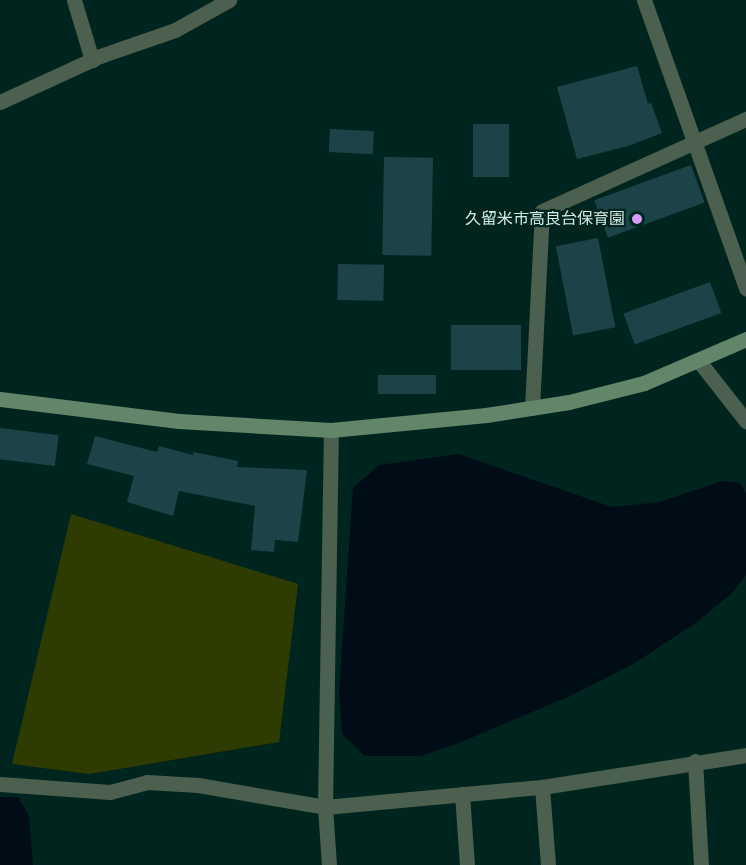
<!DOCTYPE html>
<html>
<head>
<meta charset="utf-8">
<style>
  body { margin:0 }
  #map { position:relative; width:746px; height:865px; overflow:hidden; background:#00251e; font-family:"Space Grotesk","Noto Sans JP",sans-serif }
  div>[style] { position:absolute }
  .green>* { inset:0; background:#2f3c01 }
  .water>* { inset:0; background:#000d17 }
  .building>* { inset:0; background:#1c4448; transform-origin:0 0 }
  .street>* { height:15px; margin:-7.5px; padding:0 7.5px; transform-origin:7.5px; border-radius:7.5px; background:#4b604e }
  .secondary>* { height:15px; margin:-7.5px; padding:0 7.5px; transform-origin:7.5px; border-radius:7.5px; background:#638569 }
  .dots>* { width:16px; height:16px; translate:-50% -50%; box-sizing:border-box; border:3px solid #00251e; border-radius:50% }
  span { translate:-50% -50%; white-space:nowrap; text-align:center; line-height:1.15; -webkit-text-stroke:4.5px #00251e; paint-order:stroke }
  .poi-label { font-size:16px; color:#d4e8e3 }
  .right { translate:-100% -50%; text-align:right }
</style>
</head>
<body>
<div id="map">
  <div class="green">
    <i style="clip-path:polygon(71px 514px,298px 584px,279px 742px,89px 774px,12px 764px)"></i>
  </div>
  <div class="water">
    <i style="clip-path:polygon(459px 454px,612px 507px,660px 502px,722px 481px,740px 483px,746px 493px,746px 575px,731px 594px,697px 622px,635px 663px,570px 696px,459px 743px,421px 756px,365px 756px,342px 734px,339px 690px,353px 488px,379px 465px)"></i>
    <i style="clip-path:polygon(0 797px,18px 797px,29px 815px,33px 865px,0 865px)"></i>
  </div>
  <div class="building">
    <i style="clip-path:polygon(637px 66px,648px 104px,651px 103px,662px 133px,628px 146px,577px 159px,557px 87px)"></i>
    <i style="left:473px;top:124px;width:36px;height:53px"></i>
    <i style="left:330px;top:129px;width:44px;height:23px;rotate:3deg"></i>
    <i style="left:384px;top:157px;width:49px;height:98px;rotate:1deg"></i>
    <i style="left:691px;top:165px;width:40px;height:103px;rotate:70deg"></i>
    <i style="left:598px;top:238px;width:91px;height:43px;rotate:79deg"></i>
    <i style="left:338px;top:264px;width:46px;height:36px;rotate:1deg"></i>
    <i style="left:710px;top:282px;width:33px;height:92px;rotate:70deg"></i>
    <i style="left:451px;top:325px;width:70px;height:45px"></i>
    <i style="left:436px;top:375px;width:19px;height:58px;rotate:90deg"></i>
    <i style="left:0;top:428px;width:59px;height:31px;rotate:7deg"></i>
    <i style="clip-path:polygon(95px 436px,157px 452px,159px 446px,193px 455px,193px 452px,238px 461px,237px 467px,307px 470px,298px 542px,275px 540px,274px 552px,251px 550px,255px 506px,179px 491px,173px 516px,127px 502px,134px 476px,87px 464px)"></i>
  </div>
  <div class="street">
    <i style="left:74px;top:0;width:63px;rotate:73.3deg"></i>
    <i style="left:644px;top:0;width:306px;rotate:70.5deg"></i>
    <i style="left:0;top:102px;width:110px;rotate:-24.7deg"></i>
    <i style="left:100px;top:56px;width:79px;rotate:-19.1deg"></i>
    <i style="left:175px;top:30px;width:62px;rotate:-29.1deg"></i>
    <i style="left:698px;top:360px;width:78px;rotate:51.8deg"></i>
    <i style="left:532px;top:408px;width:197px;rotate:-87.1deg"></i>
    <i style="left:542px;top:211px;width:224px;rotate:-24.3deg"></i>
    <i style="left:695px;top:761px;width:104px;rotate:86.7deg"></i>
    <i style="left:0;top:784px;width:110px;rotate:4.2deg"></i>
    <i style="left:110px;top:792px;width:38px;rotate:-15deg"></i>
    <i style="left:147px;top:782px;width:51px;rotate:3.4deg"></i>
    <i style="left:198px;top:785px;width:129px;rotate:9.8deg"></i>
    <i style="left:325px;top:807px;width:218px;rotate:-5.3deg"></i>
    <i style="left:542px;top:787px;width:206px;rotate:-8.9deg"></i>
    <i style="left:542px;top:787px;width:78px;rotate:85.6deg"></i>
    <i style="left:462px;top:794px;width:71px;rotate:86deg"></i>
    <i style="left:329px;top:865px;width:58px;rotate:-93.9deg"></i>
    <i style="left:325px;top:807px;width:377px;rotate:-89.1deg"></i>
  </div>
  <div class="secondary">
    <i style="left:0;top:399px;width:180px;rotate:7deg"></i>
    <i style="left:179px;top:421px;width:152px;rotate:3.4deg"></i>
    <i style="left:331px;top:430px;width:156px;rotate:-5.5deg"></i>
    <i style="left:486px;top:415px;width:84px;rotate:-8.9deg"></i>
    <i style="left:569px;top:402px;width:77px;rotate:-14.2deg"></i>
    <i style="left:644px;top:383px;width:111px;rotate:-23.3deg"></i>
  </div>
  <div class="dots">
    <i style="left:637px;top:219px;background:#d69bfa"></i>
  </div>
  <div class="poi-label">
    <span class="right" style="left:625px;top:219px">久留米市高良台保育園</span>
  </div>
</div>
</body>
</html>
